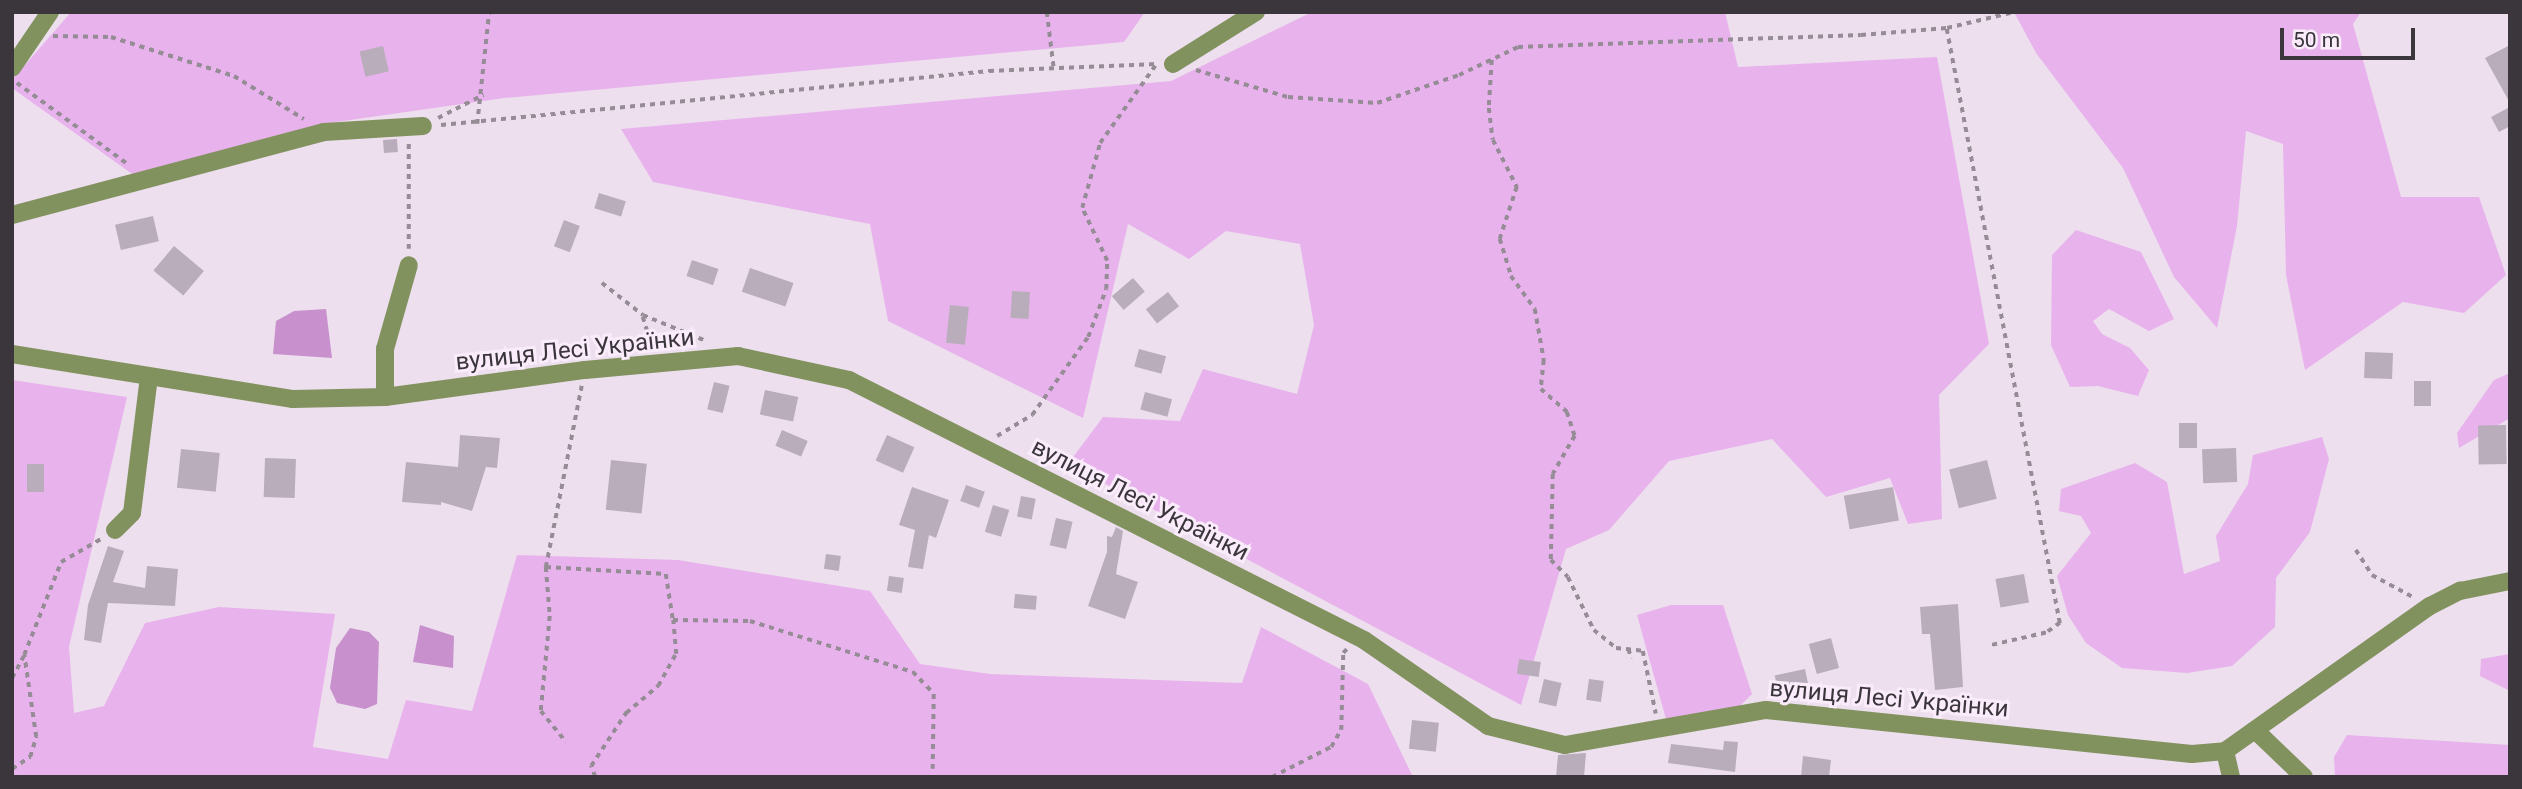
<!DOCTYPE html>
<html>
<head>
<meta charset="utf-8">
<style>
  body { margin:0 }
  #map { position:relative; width:2522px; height:789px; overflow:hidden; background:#eddfee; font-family:Roboto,sans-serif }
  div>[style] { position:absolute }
  .green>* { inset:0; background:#e8b2ec }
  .water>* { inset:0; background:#c891cd }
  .building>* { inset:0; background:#baadbb; transform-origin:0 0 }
  .path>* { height:3.5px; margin-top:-1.75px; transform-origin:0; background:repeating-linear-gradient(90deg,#958c96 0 5px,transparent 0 10px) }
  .minor>* { height:18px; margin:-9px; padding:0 9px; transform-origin:9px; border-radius:9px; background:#82925f }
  span { translate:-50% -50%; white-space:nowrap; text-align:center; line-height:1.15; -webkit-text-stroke:6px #faecfb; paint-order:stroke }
  .street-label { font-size:24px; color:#3b363c }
  .frame { position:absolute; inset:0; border:14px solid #3b363c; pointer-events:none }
  .scale { position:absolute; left:2280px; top:28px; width:135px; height:32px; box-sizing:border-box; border:4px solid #3b363c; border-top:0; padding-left:9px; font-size:21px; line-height:24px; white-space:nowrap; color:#3b363c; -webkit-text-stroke:5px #faecfb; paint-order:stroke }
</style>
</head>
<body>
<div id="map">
  <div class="green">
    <i style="clip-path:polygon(71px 12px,1145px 12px,1124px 42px,504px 98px,336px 122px,135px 176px,12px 88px,12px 80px)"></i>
    <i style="clip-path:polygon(1312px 12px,1725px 12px,1738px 67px,1937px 57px,1989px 344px,1939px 395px,1942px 519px,1908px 524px,1890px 478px,1826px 497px,1772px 439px,1669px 461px,1609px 530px,1566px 549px,1521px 705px,1068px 464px,1103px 417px,1180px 421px,1203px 369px,1297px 394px,1314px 325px,1300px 244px,1226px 231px,1189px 259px,1128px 224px,1083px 418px,888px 321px,870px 224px,653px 182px,621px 129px,1171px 81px)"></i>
    <i style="clip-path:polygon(2014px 12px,2361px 12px,2353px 24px,2401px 197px,2479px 197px,2506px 275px,2464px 313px,2403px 302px,2305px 370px,2286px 275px,2283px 144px,2246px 131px,2237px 226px,2217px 328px,2174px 277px,2123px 168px,2036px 53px)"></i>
    <i style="clip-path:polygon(2076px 230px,2141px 252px,2174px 319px,2149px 331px,2109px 309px,2093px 321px,2102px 334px,2130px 348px,2149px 370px,2138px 396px,2098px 386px,2070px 387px,2051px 345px,2052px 255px)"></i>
    <i style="clip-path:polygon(2510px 373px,2510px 418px,2459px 448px,2457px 433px,2494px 380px)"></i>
    <i style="clip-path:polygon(12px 380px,127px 397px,69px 647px,74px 713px,104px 706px,145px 623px,219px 607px,335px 614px,313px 747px,388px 759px,406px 700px,472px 711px,517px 555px,678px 560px,870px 591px,920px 664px,990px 674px,1242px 683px,1261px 627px,1368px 684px,1413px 777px,12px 777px)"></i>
    <i style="clip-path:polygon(2322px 437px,2329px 459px,2310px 532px,2276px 578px,2275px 627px,2232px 666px,2187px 673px,2122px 668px,2086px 643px,2068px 615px,2057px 576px,2091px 533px,2081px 516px,2059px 511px,2061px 489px,2135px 463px,2167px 482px,2184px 574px,2220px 561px,2216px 536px,2248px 484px,2253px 455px)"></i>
    <i style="clip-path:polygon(1671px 605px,1723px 605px,1752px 694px,1738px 708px,1666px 719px,1637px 615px)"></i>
    <i style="clip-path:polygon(2510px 654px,2510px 691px,2480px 676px,2481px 659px)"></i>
    <i style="clip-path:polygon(2347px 735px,2510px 745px,2510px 777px,2335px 777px,2334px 757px)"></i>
  </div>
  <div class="water">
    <i style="clip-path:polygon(326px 309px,332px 358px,273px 354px,276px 321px,294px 311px)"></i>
    <i style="clip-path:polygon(420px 625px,454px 636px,453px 668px,413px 662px)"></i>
    <i style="clip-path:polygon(350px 628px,369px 632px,379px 642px,377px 704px,365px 709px,337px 703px,330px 688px,336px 648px)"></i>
  </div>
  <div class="building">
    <i style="clip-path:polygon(2510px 45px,2510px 103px,2485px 58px)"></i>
    <i style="left:383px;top:46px;width:26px;height:24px;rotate:77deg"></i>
    <i style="clip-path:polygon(2510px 107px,2510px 126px,2499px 132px,2491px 117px)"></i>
    <i style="left:397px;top:139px;width:13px;height:14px;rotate:86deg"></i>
    <i style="left:599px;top:193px;width:28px;height:16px;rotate:17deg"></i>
    <i style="left:153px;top:216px;width:26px;height:39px;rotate:77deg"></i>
    <i style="left:564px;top:220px;width:17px;height:28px;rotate:21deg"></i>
    <i style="left:174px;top:246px;width:39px;height:32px;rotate:40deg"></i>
    <i style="left:692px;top:260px;width:28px;height:17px;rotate:19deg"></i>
    <i style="left:750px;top:268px;width:46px;height:25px;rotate:19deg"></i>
    <i style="left:1133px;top:278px;width:18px;height:28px;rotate:49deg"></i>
    <i style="left:1012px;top:291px;width:18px;height:27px;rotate:3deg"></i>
    <i style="left:1168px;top:292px;width:18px;height:28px;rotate:52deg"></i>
    <i style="left:950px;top:305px;width:19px;height:38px;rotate:6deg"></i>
    <i style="left:1139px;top:349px;width:28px;height:18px;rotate:15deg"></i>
    <i style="left:2365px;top:352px;width:28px;height:26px;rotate:2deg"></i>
    <i style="left:2414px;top:381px;width:17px;height:25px"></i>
    <i style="left:714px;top:382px;width:16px;height:28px;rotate:14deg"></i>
    <i style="left:765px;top:390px;width:34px;height:25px;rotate:12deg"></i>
    <i style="left:1145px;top:392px;width:28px;height:18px;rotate:15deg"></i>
    <i style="left:2179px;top:423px;width:18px;height:25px"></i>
    <i style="left:2506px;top:425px;width:39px;height:28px;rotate:89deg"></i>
    <i style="left:782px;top:430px;width:28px;height:17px;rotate:23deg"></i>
    <i style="clip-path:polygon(460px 435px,500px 438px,497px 468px,486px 467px,472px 511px,441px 502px,441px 505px,402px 502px,406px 462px,458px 467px)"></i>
    <i style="left:887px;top:435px;width:30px;height:28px;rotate:24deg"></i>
    <i style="left:2236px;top:448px;width:34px;height:34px;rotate:88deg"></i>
    <i style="left:181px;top:449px;width:39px;height:39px;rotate:6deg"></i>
    <i style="left:265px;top:458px;width:31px;height:39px;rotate:2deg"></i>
    <i style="left:611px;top:460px;width:36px;height:50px;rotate:6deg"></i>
    <i style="left:1987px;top:460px;width:40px;height:39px;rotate:76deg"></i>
    <i style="left:27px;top:464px;width:17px;height:28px"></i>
    <i style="left:966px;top:485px;width:20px;height:17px;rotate:20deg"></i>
    <i style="clip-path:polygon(912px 487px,949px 500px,936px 538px,929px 535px,923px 569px,908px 567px,915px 530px,899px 525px)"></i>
    <i style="left:1893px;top:487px;width:34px;height:50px;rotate:80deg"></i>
    <i style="left:1021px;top:496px;width:15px;height:21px;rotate:11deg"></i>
    <i style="left:993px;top:505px;width:17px;height:28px;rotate:17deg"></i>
    <i style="left:1056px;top:518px;width:17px;height:28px;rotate:13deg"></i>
    <i style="clip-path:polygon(1116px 527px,1123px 531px,1116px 574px,1138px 582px,1125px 619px,1088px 606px,1107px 552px,1107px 536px,1112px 537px)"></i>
    <i style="clip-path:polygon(108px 546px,124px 551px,113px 582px,145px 588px,147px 566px,178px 569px,175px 606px,108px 603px,101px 643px,84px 640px,88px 605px)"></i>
    <i style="left:826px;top:554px;width:15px;height:15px;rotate:8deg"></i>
    <i style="left:2024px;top:574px;width:29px;height:29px;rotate:80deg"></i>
    <i style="left:889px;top:576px;width:15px;height:15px;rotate:8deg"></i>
    <i style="left:1015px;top:594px;width:22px;height:14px;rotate:5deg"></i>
    <i style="clip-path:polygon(1958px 604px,1963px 687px,1935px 690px,1930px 634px,1922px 634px,1920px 607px)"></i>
    <i style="left:1831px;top:638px;width:31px;height:23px;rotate:75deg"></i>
    <i style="left:1519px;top:659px;width:22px;height:15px;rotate:8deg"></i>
    <i style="left:1805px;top:669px;width:14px;height:31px;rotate:78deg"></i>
    <i style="left:1544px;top:679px;width:18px;height:24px;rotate:13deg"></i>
    <i style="left:1589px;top:679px;width:15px;height:21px;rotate:8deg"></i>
    <i style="left:1412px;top:720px;width:27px;height:29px;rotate:6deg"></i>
    <i style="clip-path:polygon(1724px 741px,1738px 742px,1735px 772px,1668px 763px,1671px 744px,1723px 750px)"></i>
    <i style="clip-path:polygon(1586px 753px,1584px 777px,1556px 777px,1558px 755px)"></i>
    <i style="clip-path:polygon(1803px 756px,1831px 760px,1829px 777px,1801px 777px)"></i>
  </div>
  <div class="path">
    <i style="left:1047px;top:12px;width:57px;rotate:83deg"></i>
    <i style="left:1947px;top:29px;width:605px;rotate:79.23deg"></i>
    <i style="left:2060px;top:623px;width:17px;rotate:144deg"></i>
    <i style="left:2046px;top:633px;width:58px;rotate:167.2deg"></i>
    <i style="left:53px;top:36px;width:58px;rotate:1deg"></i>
    <i style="left:111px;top:37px;width:129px;rotate:17.6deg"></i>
    <i style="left:234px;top:76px;width:82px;rotate:31.6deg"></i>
    <i style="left:1492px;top:60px;width:48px;rotate:93.6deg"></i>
    <i style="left:1489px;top:108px;width:32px;rotate:83deg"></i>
    <i style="left:1493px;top:140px;width:53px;rotate:62.9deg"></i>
    <i style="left:1517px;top:187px;width:55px;rotate:108.1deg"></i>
    <i style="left:1500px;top:239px;width:39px;rotate:73deg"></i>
    <i style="left:1511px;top:276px;width:41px;rotate:54deg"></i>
    <i style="left:1535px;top:309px;width:52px;rotate:80deg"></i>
    <i style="left:1544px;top:360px;width:29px;rotate:96deg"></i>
    <i style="left:1541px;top:389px;width:35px;rotate:41deg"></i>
    <i style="left:1567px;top:412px;width:25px;rotate:72deg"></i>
    <i style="left:1575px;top:436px;width:44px;rotate:120.1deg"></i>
    <i style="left:1553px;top:474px;width:86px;rotate:91.3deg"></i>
    <i style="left:1551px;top:560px;width:24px;rotate:45deg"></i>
    <i style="left:1568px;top:577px;width:59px;rotate:63.9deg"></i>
    <i style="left:1594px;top:630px;width:28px;rotate:39deg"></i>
    <i style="left:1616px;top:648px;width:27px;rotate:6deg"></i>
    <i style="left:1643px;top:651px;width:64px;rotate:78.3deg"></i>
    <i style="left:1196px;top:70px;width:96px;rotate:16.4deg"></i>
    <i style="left:1288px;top:97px;width:89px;rotate:3.9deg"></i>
    <i style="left:1377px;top:103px;width:87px;rotate:-18.9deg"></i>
    <i style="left:1459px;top:75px;width:65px;rotate:-25.4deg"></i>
    <i style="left:1518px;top:47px;width:343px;rotate:-2deg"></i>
    <i style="left:1861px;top:35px;width:86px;rotate:-4.7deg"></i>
    <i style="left:1947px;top:28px;width:69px;rotate:-13.4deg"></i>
    <i style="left:17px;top:83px;width:139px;rotate:36.2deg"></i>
    <i style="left:438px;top:118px;width:51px;rotate:-27.1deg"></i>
    <i style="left:477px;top:124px;width:113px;rotate:-83.9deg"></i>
    <i style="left:441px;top:125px;width:551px;rotate:-5.63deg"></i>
    <i style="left:989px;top:71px;width:169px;rotate:-2.4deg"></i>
    <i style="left:409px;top:144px;width:105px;rotate:90deg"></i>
    <i style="left:602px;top:283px;width:52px;rotate:38deg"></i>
    <i style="left:643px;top:315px;width:68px;rotate:22.4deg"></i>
    <i style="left:643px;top:317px;width:30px;rotate:73deg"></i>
    <i style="left:582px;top:386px;width:185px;rotate:101.2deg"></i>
    <i style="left:546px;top:567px;width:120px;rotate:3.3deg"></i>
    <i style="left:666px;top:574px;width:47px;rotate:81.3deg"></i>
    <i style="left:673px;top:620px;width:77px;rotate:0.7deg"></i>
    <i style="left:750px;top:621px;width:171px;rotate:17.4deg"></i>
    <i style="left:913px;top:672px;width:30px;rotate:46deg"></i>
    <i style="left:934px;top:694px;width:75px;rotate:90.8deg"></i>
    <i style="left:997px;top:436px;width:41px;rotate:-31deg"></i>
    <i style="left:1032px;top:415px;width:96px;rotate:-54.3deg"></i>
    <i style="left:1088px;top:337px;width:51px;rotate:-69.4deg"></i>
    <i style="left:1106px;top:289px;width:28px;rotate:-88deg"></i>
    <i style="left:1107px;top:261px;width:59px;rotate:-115.3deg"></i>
    <i style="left:1082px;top:208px;width:67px;rotate:-74.5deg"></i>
    <i style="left:1100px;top:143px;width:95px;rotate:-54.5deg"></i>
    <i style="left:2356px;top:550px;width:30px;rotate:57deg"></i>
    <i style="left:2372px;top:575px;width:47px;rotate:28.2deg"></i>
    <i style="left:546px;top:567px;width:49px;rotate:85.3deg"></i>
    <i style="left:550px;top:616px;width:95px;rotate:95.4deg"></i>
    <i style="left:541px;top:711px;width:40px;rotate:51deg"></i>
    <i style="left:1629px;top:649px;width:10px;rotate:79deg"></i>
    <i style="left:12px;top:678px;width:24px;rotate:-62deg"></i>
    <i style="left:12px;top:769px;width:22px;rotate:-34deg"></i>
    <i style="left:30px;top:757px;width:21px;rotate:-73deg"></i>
    <i style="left:36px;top:737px;width:83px;rotate:-98.3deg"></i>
    <i style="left:24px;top:655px;width:100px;rotate:-68.3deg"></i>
    <i style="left:61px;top:562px;width:46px;rotate:-29.9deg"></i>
    <i style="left:595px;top:777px;width:12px;rotate:-110deg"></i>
    <i style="left:591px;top:766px;width:64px;rotate:-56.6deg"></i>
    <i style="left:626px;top:713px;width:42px;rotate:-40.2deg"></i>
    <i style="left:658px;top:686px;width:37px;rotate:-61deg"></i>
    <i style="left:676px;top:654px;width:34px;rotate:-95deg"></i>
    <i style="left:1272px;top:777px;width:66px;rotate:-27deg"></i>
    <i style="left:1331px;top:747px;width:20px;rotate:-60deg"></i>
    <i style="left:1341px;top:730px;width:77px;rotate:-88.5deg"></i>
    <i style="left:1343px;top:653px;width:6px;rotate:-45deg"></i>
  </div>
  <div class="minor">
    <i style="left:1173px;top:64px;width:98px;rotate:-32.1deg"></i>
    <i style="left:12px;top:68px;width:68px;rotate:-55.8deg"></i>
    <i style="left:12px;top:215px;width:323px;rotate:-14.9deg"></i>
    <i style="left:324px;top:132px;width:99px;rotate:-3.5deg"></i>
    <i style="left:12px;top:354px;width:285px;rotate:9.1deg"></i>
    <i style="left:293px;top:399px;width:92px;rotate:-1.2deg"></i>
    <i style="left:385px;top:397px;width:202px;rotate:-7.7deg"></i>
    <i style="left:585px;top:370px;width:154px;rotate:-5.2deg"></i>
    <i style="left:738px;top:356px;width:114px;rotate:12.2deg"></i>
    <i style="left:849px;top:380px;width:577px;rotate:26.79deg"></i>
    <i style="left:1364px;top:640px;width:151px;rotate:34.7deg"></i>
    <i style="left:1488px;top:726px;width:79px;rotate:13.9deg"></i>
    <i style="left:1565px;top:745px;width:204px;rotate:-9.9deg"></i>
    <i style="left:1766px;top:710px;width:428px;rotate:5.9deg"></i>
    <i style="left:2192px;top:754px;width:33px;rotate:-5deg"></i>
    <i style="left:385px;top:397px;width:48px;rotate:-90deg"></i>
    <i style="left:385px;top:349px;width:87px;rotate:-74.1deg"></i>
    <i style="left:115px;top:530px;width:24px;rotate:-45deg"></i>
    <i style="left:132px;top:513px;width:137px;rotate:-82.9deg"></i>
    <i style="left:2255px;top:730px;width:68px;rotate:43.8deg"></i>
    <i style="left:2225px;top:751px;width:251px;rotate:-35.3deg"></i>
    <i style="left:2430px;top:606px;width:34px;rotate:-27deg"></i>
    <i style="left:2460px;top:591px;width:51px;rotate:-11.3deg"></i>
    <i style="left:2225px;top:751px;width:27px;rotate:77deg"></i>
  </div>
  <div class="street-label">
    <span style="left:575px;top:350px;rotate:-6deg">вулиця Лесі Українки</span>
    <span style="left:1140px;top:500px;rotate:27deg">вулиця Лесі Українки</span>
    <span style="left:1889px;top:699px;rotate:5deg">вулиця Лесі Українки</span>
  </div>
  <div class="frame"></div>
  <div class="scale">50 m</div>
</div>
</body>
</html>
